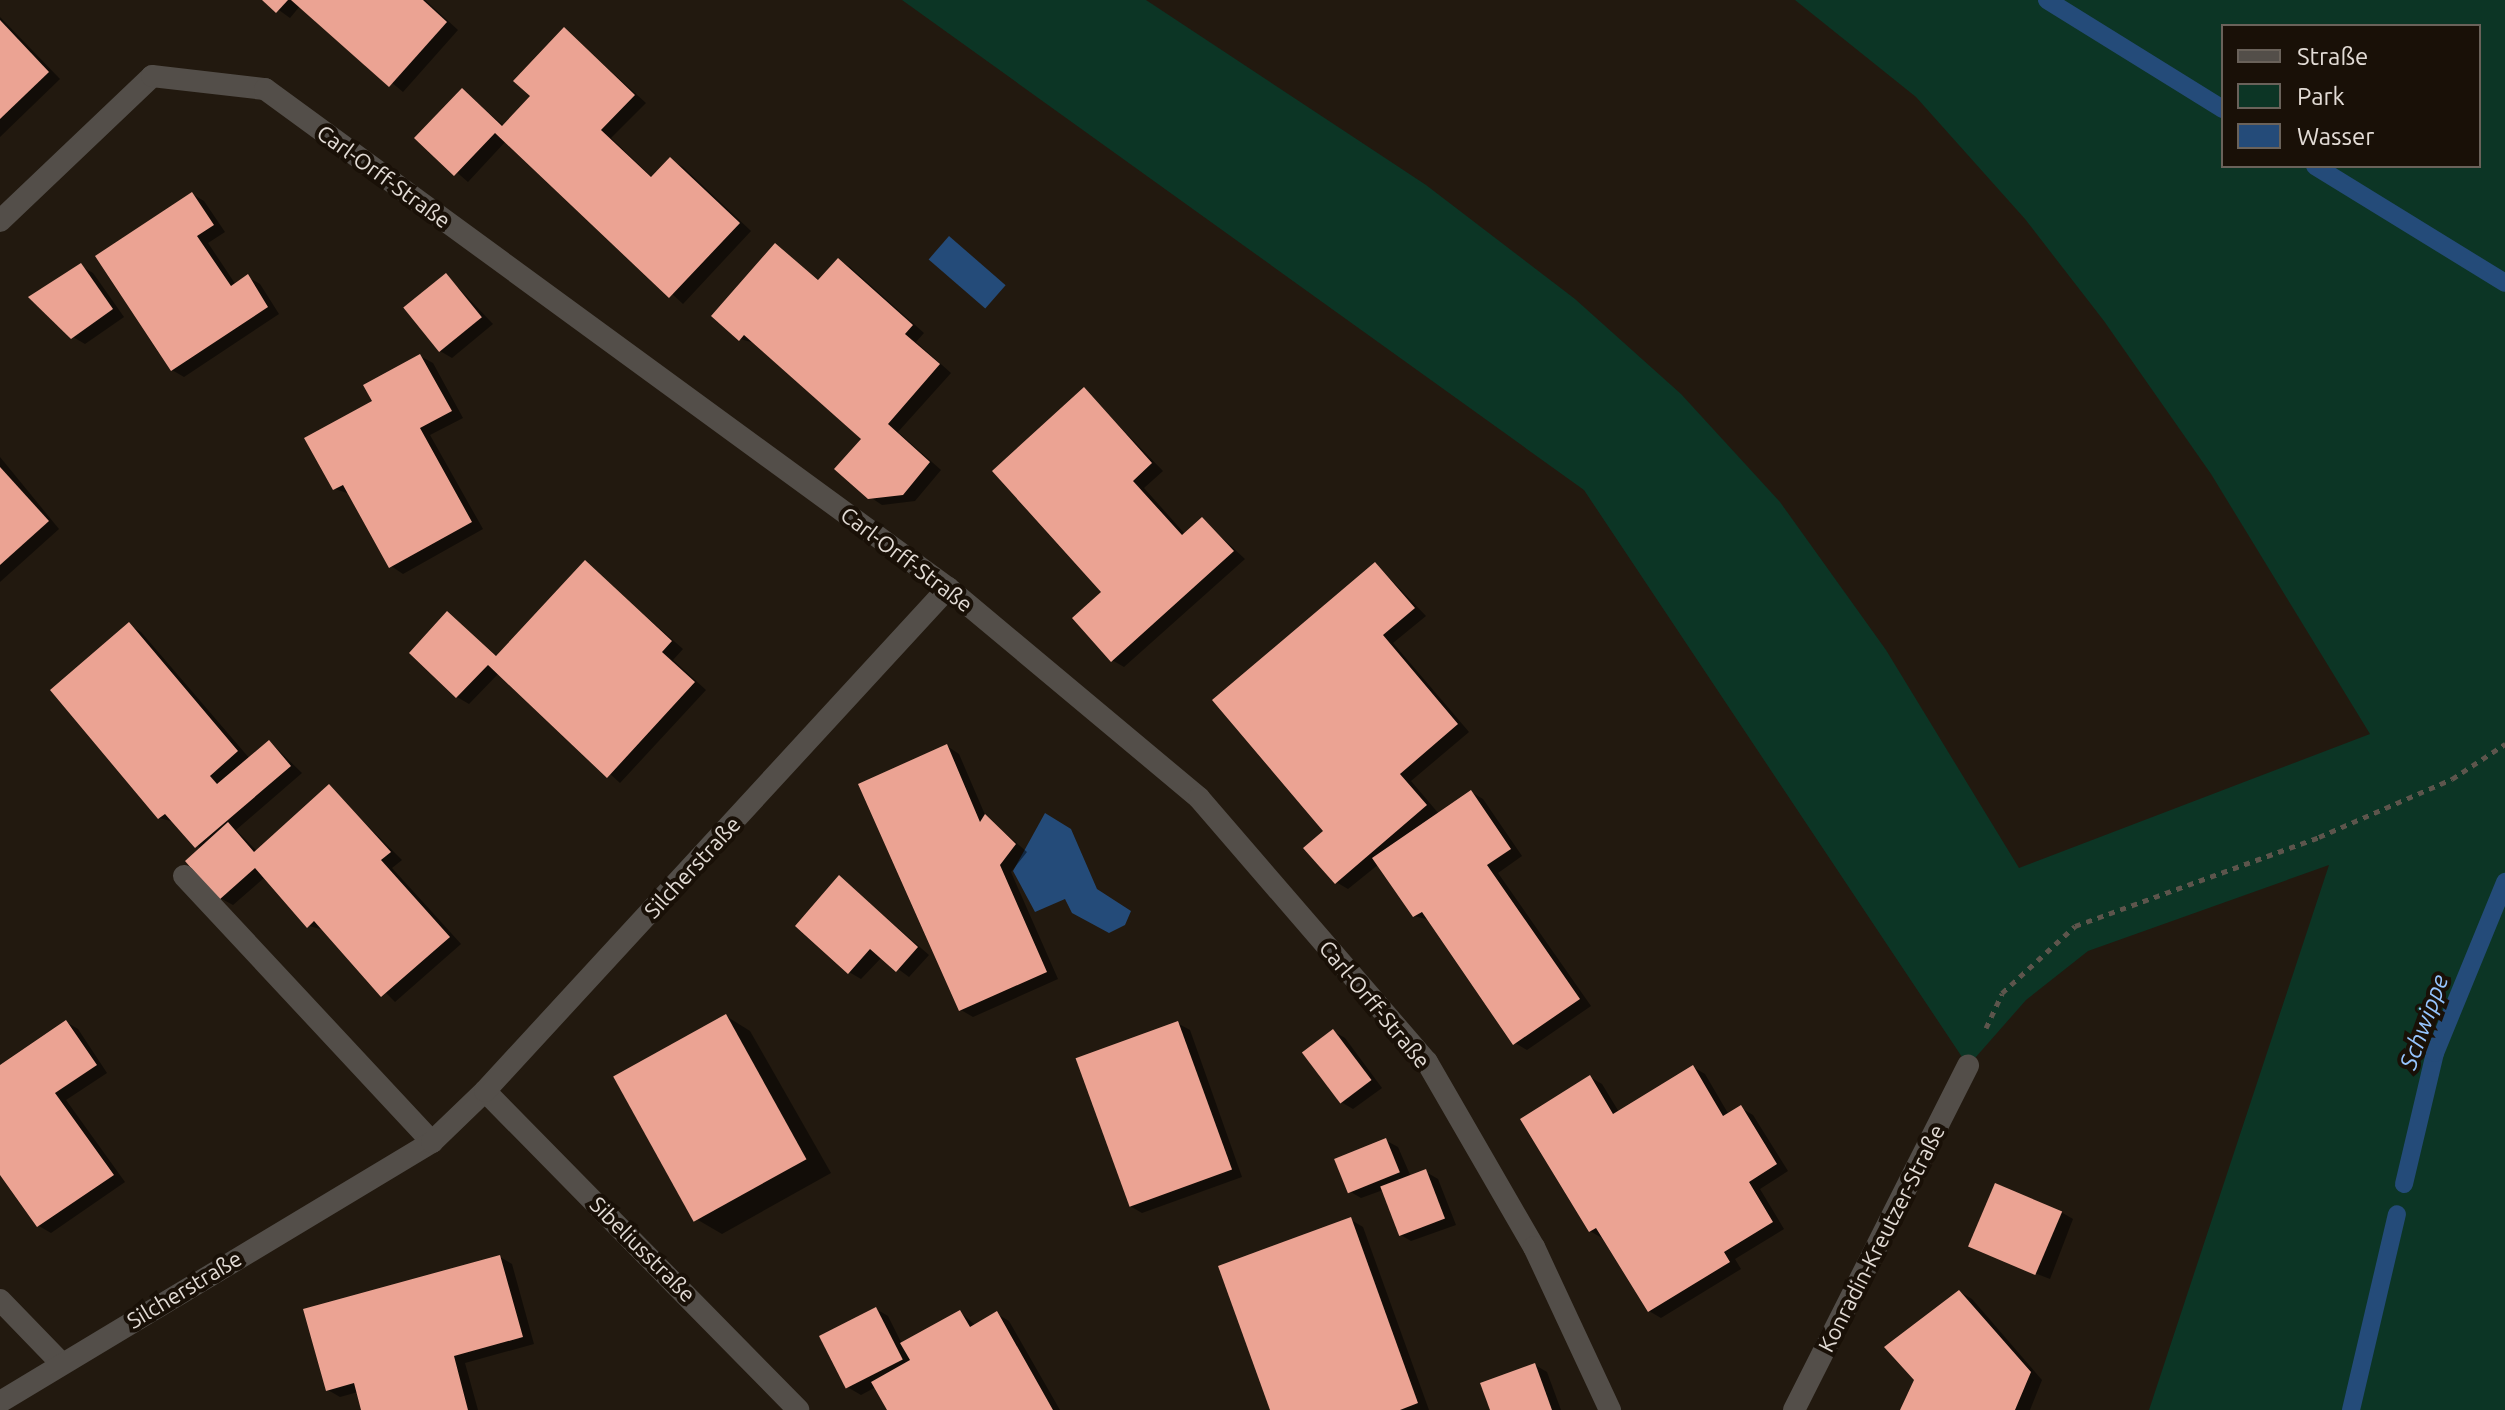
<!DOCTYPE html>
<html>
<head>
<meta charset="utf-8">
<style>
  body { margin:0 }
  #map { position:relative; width:2505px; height:1410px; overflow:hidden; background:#22190f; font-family:Ubuntu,sans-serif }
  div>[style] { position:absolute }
  .green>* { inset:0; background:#0c3525 }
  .water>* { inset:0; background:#244b79; transform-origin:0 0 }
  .shadow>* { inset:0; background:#0007 }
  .stream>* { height:18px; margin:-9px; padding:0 9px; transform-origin:9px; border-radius:9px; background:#244b79 }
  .building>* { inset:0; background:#eba393; transform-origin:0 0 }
  .path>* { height:5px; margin-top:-2.5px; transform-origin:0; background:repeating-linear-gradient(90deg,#5d554c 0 6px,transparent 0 12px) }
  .minor>* { height:22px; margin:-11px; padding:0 11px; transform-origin:11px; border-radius:11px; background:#534e49 }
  span { translate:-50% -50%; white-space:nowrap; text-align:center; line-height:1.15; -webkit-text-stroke:8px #191007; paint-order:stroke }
  .street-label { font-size:22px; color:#e3dcd6 }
  .water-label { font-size:24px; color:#96c5ff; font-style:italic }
  .legend { position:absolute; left:2221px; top:24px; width:260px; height:144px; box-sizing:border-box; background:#191007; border:2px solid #6a625a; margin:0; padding:10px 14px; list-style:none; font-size:24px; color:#e3dcd6 }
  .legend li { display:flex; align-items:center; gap:16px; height:40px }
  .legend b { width:40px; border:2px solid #6a625a }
</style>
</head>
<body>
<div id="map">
  <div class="green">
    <i style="clip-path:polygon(evenodd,902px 0,1146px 0,1426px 185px,1575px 299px,1681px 394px,1780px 502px,1886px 650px,2019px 868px,2370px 734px,2211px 474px,2104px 321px,2025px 219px,1916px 97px,1795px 0,2505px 0,2505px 1410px,2149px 1410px,2329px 865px,2088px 951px,2026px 1000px,1968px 1066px,1584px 490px,902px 0,2223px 26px,2479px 26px,2479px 166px,2223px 166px,2223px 26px)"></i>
  </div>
  <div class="water">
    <i style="left:949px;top:236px;width:75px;height:31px;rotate:41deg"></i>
    <i style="clip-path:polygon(1045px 813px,1071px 829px,1097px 889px,1131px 911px,1125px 925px,1109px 933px,1072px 913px,1065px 899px,1035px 912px,1013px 871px)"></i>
  </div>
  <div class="shadow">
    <i style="clip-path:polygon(265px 0,425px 0,458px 30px,403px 92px,300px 6px,290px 18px)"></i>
    <i style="clip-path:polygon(0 17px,60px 79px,0 137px)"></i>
    <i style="clip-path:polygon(564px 29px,646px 103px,611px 138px,653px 178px,671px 160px,683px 167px,751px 231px,683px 304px,506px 141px,468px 182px,417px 138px,462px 90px,504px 126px,533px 96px)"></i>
    <i style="clip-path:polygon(192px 194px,204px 201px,225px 232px,208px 243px,236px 285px,248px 277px,260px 284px,279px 314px,184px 377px,172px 370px)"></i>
    <i style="clip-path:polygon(775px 245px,820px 281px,838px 260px,850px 267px,924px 333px,916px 342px,951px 373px,898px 432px,941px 470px,915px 501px,882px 505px,870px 497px,864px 439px,755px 343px,740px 339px)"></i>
    <i style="clip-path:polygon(81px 266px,93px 273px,124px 317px,85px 344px,73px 337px)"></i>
    <i style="clip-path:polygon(447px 276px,493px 324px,452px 358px,440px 351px)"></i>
    <i style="clip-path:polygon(420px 356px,433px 363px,463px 418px,430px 435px,483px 529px,403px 574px,391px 566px,350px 494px,335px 489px,375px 401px)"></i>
    <i style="clip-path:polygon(1084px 390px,1163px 471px,1144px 488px,1185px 534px,1202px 519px,1245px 559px,1124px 667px,1112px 660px)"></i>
    <i style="clip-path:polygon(0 457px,59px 529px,0 582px)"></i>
    <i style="clip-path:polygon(585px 563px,683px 649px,673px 660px,706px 690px,620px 783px,499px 673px,469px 704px,457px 697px,448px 614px,498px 657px)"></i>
    <i style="clip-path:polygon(1376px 564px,1426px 616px,1393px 643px,1469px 732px,1411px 781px,1439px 814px,1471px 792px,1483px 799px,1522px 856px,1498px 873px,1591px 1006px,1527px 1050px,1515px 1043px,1430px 920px,1414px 916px,1379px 864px,1348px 889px,1336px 882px,1326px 832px)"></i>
    <i style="clip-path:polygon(129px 625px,141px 632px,250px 759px,270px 742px,302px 773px,236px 830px,258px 852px,329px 787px,402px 860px,392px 868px,461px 944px,395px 1002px,324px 930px,309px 926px,265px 877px,233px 905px,220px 898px,201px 849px,175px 822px,159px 818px)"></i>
    <i style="clip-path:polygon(947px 746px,959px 754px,986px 817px,1027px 852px,1011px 872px,1058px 979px,973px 1017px,961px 1010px)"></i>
    <i style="clip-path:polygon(840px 878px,929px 955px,909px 977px,882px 957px,861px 979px,849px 972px)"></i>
    <i style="clip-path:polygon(726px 1016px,750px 1031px,831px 1173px,722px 1234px,698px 1220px)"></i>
    <i style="clip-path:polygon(66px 1022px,78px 1029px,107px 1073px,66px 1100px,125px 1182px,51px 1233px,39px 1226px,0 1171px,0 1067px)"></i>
    <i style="clip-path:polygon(1177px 1023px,1190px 1030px,1242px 1177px,1142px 1213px,1130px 1206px)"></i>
    <i style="clip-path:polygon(1333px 1031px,1345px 1038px,1382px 1088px,1353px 1109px,1341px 1102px)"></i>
    <i style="clip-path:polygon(1693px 1067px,1705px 1074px,1729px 1115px,1741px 1108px,1753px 1115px,1788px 1171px,1760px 1189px,1784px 1229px,1735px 1259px,1741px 1269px,1661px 1318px,1649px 1311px,1602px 1238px,1590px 1231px,1590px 1077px,1602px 1084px,1619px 1112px)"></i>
    <i style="clip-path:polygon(1385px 1140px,1398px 1147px,1411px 1177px,1426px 1172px,1438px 1179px,1456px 1225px,1411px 1241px,1399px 1234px,1383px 1190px,1361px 1198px,1349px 1191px)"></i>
    <i style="clip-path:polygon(2061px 1212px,2073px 1219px,2050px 1279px,1984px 1253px)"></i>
    <i style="clip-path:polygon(1351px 1220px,1363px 1227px,1429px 1410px,1273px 1410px)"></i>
    <i style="clip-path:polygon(500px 1257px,512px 1264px,534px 1344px,465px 1363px,478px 1410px,364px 1410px,358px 1392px,340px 1397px,328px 1390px)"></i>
    <i style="clip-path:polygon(1960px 1292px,1972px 1299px,2042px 1380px,2030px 1410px,1902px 1410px)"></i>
    <i style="clip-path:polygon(876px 1309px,888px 1316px,902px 1344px,960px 1312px,976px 1326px,997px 1314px,1009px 1321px,1060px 1410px,889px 1410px,876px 1387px,861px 1395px,849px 1388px)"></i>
    <i style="clip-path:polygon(1535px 1365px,1547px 1372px,1561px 1410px,1492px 1410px)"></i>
  </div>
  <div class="stream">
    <i style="left:2047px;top:0;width:207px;rotate:31.8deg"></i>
    <i style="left:2315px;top:166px;width:223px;rotate:31.6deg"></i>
    <i style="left:2404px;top:1184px;width:135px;rotate:-76.7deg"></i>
    <i style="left:2435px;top:1053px;width:185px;rotate:-67.7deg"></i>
    <i style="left:2351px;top:1410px;width:201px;rotate:-76.8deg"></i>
  </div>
  <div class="building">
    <i style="clip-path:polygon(262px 0,288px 0,276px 13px)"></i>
    <i style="clip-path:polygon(291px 0,423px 0,447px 22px,389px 87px)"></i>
    <i style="clip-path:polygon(0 20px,49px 72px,0 119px)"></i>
    <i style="clip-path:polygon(564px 27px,635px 95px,601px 130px,651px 177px,670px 157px,740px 223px,669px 298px,495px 133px,454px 176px,414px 138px,462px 88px,502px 126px,530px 96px,513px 81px)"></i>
    <i style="clip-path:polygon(192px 192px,214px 225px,197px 236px,231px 286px,248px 274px,268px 307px,171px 371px,95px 256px)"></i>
    <i style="clip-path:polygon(775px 243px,818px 280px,838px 258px,913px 325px,905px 334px,940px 364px,888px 424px,930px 462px,903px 495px,868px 499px,834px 469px,861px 439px,744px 335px,739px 341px,711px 316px)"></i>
    <i style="clip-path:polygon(81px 263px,113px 309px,71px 339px,28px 297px)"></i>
    <i style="left:446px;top:273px;width:57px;height:55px;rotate:51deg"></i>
    <i style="clip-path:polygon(420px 354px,452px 411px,420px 428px,472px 522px,389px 568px,343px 485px,333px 490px,304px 438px,372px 401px,363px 385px)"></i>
    <i style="clip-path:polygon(1084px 387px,1152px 463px,1133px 481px,1182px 535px,1202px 517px,1234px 551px,1111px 662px,1072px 618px,1101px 592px,992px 471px)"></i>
    <i style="clip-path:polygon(0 467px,49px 521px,0 565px)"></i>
    <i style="clip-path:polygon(585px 560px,672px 641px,662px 652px,695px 682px,607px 778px,488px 665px,456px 698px,409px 653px,447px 611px,496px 656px)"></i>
    <i style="clip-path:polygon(1375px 562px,1415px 608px,1383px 635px,1458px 724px,1400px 774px,1427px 805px,1335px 884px,1303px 848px,1323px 831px,1212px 700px)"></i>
    <i style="clip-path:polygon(129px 622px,238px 751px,210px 776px,217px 784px,269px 740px,291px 766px,195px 848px,165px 814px,158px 819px,50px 690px)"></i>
    <i style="clip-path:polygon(947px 744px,980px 822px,985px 814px,1016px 844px,1000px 865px,1047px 972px,959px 1011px,858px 784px)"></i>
    <i style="clip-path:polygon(329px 784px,391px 852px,381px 860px,450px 937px,381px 997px,314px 921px,307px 928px,255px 868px,219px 900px,185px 861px,228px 822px,254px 852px)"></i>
    <i style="clip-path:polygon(1471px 790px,1511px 849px,1487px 865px,1580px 999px,1513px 1045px,1422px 912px,1413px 917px,1372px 858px)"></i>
    <i style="clip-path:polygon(839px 875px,918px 947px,896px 972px,870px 949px,848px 974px,795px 926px)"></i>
    <i style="left:726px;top:1014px;width:166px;height:129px;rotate:61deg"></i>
    <i style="clip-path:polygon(66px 1020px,97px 1065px,55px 1093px,114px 1175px,37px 1227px,0 1175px,0 1065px)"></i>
    <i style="left:1178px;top:1021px;width:158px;height:109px;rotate:70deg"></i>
    <i style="left:1333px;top:1029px;width:64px;height:39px;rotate:53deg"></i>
    <i style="clip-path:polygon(1693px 1065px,1723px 1116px,1741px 1105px,1777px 1164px,1749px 1182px,1773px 1222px,1724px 1252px,1730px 1262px,1648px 1312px,1596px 1228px,1589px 1232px,1520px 1119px,1590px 1075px,1613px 1114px)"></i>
    <i style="left:1386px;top:1138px;width:37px;height:56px;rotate:68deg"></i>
    <i style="left:1426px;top:1169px;width:53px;height:49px;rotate:69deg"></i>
    <i style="left:1995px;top:1183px;width:73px;height:69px;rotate:23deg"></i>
    <i style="clip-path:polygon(1351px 1217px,1418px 1403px,1400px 1410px,1270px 1410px,1218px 1266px)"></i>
    <i style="clip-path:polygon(500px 1255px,523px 1337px,454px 1356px,468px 1410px,361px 1410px,354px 1383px,326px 1391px,303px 1309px)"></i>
    <i style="clip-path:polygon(1959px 1290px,2031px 1372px,2015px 1410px,1900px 1410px,1914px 1380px,1884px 1347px)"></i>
    <i style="left:876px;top:1307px;width:59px;height:64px;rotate:63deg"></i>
    <i style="clip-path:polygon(960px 1310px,970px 1327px,997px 1311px,1053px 1410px,887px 1410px,871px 1382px,910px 1360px,900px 1343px)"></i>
    <i style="clip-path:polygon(1535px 1363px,1552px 1410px,1490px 1410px,1480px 1383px)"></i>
  </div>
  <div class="path">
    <i style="left:1986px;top:1028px;width:38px;rotate:-65deg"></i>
    <i style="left:2002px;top:993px;width:99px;rotate:-42.5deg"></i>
    <i style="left:2075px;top:926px;width:260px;rotate:-20deg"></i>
    <i style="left:2319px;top:837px;width:145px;rotate:-23.6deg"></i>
    <i style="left:2452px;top:779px;width:64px;rotate:-33.4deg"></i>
  </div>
  <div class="minor">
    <i style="left:0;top:221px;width:210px;rotate:-43.6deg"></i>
    <i style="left:152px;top:76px;width:114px;rotate:6.6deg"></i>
    <i style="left:265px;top:89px;width:846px;rotate:36.15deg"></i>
    <i style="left:948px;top:588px;width:327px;rotate:39.9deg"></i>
    <i style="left:1199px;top:798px;width:349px;rotate:49.2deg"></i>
    <i style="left:1427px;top:1062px;width:214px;rotate:60deg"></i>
    <i style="left:1534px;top:1247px;width:180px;rotate:65deg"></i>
    <i style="left:184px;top:876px;width:364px;rotate:47deg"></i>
    <i style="left:485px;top:1091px;width:447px;rotate:45.5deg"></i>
    <i style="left:0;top:1300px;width:86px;rotate:45.9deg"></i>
    <i style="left:0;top:1402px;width:504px;rotate:-31.04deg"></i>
    <i style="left:432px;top:1142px;width:74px;rotate:-43.9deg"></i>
    <i style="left:485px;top:1091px;width:684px;rotate:-47.37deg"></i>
    <i style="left:1794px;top:1410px;width:386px;rotate:-63.2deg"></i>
  </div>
  <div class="street-label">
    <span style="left:384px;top:176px;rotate:36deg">Carl-Orff-Straße</span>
    <span style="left:907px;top:559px;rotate:37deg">Carl-Orff-Straße</span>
    <span style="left:692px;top:867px;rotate:-47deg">Silcherstraße</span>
    <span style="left:1375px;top:1004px;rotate:50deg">Carl-Orff-Straße</span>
    <span style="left:1881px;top:1238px;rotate:-63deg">Konradin-Kreutzer-Straße</span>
    <span style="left:643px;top:1249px;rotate:45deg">Sibeliusstraße</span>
    <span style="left:184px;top:1289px;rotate:-31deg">Silcherstraße</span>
  </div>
  <div class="water-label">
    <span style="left:2424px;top:1022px;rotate:-70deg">Schwippe</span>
  </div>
  <ul class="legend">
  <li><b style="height:10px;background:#534e49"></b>Straße</li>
  <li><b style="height:22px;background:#0c3525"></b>Park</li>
  <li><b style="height:22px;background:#244b79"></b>Wasser</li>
  </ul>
</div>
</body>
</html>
